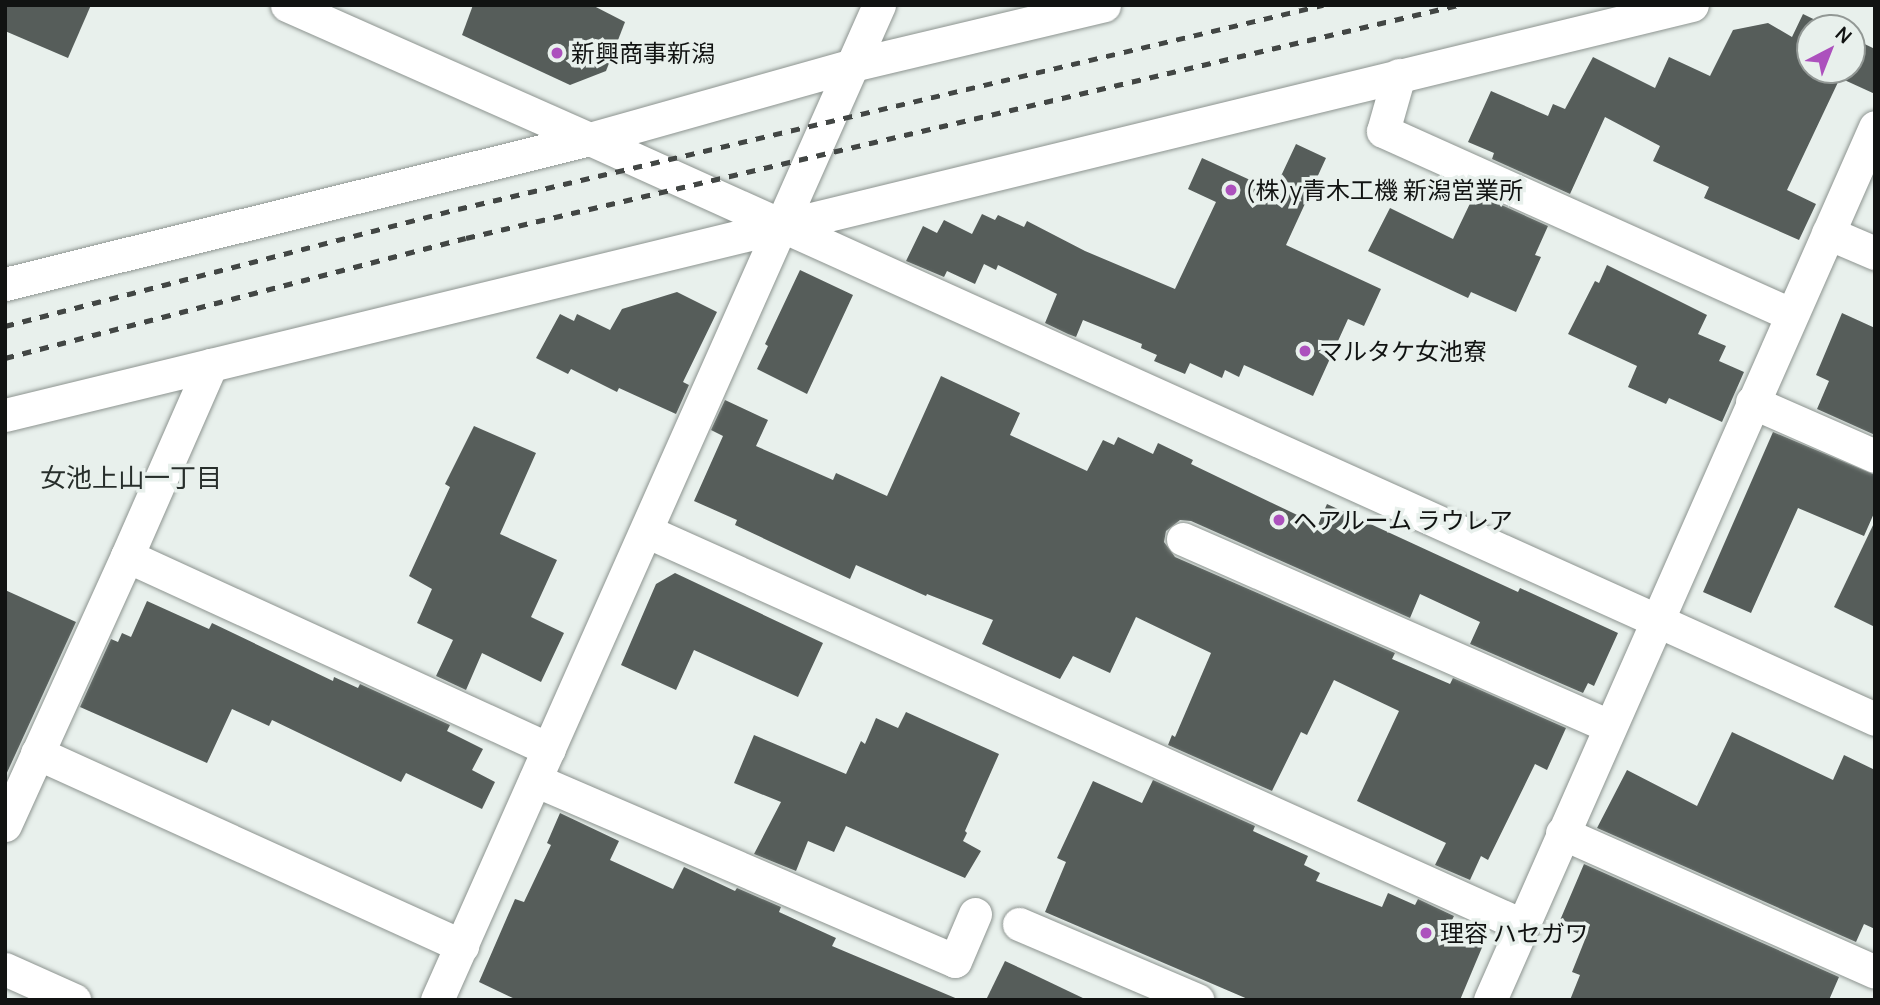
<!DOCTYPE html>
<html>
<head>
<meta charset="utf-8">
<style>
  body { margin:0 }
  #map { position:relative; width:1880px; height:1005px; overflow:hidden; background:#e8f0ec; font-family:Manrope,"Noto Sans JP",sans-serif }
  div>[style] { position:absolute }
  .building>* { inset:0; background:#565d5a }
  .roads { filter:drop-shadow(0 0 2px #8d9490) drop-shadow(0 0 2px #8d9490) }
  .minor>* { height:33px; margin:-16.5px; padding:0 16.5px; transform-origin:16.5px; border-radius:16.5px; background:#fff }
  .rail>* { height:5px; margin-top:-2.5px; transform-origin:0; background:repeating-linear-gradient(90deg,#424644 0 9px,transparent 0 18px) }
  .dots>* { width:19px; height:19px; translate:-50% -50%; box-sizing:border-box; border:4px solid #e8f0ec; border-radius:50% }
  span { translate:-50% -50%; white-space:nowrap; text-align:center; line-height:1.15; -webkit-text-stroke:7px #e8f0ec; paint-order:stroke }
  .poi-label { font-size:24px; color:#111312 }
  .left { translate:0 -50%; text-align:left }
  .neighbourhood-label { font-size:26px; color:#272e2b }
  .frame { position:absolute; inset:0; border:7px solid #111312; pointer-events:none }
  .north { position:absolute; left:1796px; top:14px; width:70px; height:70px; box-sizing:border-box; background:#e8f0ec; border:2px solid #929895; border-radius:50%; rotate:42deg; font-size:19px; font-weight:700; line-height:28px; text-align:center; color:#111312 }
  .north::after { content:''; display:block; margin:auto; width:24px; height:32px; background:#ac51bd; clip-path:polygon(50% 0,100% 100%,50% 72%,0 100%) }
</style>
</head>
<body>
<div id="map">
  <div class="building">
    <i style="clip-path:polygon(5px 5px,91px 5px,68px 58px,5px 31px)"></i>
    <i style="clip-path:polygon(473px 5px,592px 5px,625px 22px,606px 71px,570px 85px,462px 35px)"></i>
    <i style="clip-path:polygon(1803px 14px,1832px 28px,1810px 28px,1810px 70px,1852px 70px,1852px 38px,1875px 49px,1875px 94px,1840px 78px,1787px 190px,1816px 204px,1799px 240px,1704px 198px,1709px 187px,1653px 161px,1660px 146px,1605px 117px,1570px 194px,1492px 159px,1494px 153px,1468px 142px,1491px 91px,1548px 116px,1553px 104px,1565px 109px,1593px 57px,1655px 88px,1669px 57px,1710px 76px,1733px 30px,1768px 23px,1792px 37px)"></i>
    <i style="clip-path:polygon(1296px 144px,1326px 158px,1286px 245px,1381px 289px,1364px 326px,1348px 319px,1313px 396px,1244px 365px,1239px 377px,1225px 370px,1222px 378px,1190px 363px,1185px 374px,1154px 361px,1157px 355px,1141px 348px,1142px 344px,1083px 320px,1076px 337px,1068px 334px,1045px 323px,1057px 294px,998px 265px,996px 270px,984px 264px,975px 284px,947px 271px,944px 277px,906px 261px,923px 226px,937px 233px,944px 220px,972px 234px,982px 214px,995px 220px,998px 215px,1024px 227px,1027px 221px,1085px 251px,1175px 289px,1216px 202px,1188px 189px,1202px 158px,1274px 191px)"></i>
    <i style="clip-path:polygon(1475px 193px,1548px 226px,1535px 255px,1541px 257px,1516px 312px,1471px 292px,1468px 298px,1368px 251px,1390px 208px,1453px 239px)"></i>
    <i style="clip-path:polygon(1607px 265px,1707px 315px,1698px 334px,1726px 346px,1719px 361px,1744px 372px,1722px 422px,1669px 398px,1666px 404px,1628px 387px,1637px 366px,1568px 334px,1595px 281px,1599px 283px)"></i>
    <i style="clip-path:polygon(800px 270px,853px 295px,807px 394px,757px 369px,768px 346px,765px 344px)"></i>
    <i style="clip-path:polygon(677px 292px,717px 312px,683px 382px,689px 385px,676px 414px,619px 388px,617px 392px,571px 369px,568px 374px,536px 358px,560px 314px,574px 321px,577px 314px,610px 330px,622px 309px)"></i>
    <i style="clip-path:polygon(1842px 313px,1875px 328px,1875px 435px,1817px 409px,1829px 381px,1816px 375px)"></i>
    <i style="clip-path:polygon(941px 376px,1020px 413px,1010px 435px,1087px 471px,1103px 440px,1114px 445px,1118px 437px,1153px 454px,1158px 443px,1193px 460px,1191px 464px,1318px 525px,1327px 504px,1518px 592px,1520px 588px,1618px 633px,1594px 686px,1588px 683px,1583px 693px,1470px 644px,1480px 622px,1420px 594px,1410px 618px,1191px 521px,1180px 520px,1166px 531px,1164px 542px,1175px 557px,1395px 653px,1392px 659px,1450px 684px,1453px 678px,1566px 728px,1547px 770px,1535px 764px,1488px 860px,1481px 856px,1470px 880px,1435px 865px,1446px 843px,1357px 801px,1399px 711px,1334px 680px,1307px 735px,1301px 732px,1272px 791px,1168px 745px,1172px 735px,1175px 737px,1211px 653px,1136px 617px,1110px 673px,1073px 656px,1060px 679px,982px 644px,993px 620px,927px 594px,926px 596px,856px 565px,850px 579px,735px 525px,737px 520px,694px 501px,723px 436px,711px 430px,725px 400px,768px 420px,756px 446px,833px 480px,836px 473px,887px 496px)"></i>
    <i style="clip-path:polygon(474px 426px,536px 453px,500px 534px,557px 560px,531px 617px,564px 633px,541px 682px,482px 653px,466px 690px,436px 676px,453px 640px,417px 623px,432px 589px,409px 576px,450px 487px,445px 484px)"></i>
    <i style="clip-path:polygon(1773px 432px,1875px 475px,1875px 511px,1864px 536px,1798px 508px,1751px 613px,1703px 592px)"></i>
    <i style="clip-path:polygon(1875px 521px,1875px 627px,1834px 607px)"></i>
    <i style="clip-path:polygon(675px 573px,823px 643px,798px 697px,694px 650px,676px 690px,621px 665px,656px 584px)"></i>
    <i style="clip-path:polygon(5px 590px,76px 622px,5px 777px)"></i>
    <i style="clip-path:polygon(147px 601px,209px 629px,212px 623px,333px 681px,334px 677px,358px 688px,360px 684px,450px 725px,447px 731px,483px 749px,472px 770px,495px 782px,482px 809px,406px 773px,401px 782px,272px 720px,269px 726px,232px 709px,207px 763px,80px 707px,111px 639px,118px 642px,122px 633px,131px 637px)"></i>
    <i style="clip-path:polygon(906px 712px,999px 754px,965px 831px,967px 833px,963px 841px,981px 851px,965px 878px,846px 826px,834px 852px,808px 841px,796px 871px,754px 854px,781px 802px,734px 783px,754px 735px,846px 774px,861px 741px,865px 744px,876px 718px,898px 728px)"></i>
    <i style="clip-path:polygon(1732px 732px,1833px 780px,1844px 755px,1875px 770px,1875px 929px,1864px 924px,1856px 942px,1597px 828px,1627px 770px,1697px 806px)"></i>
    <i style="clip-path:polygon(1153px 780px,1255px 826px,1253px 831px,1308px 856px,1304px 865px,1320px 873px,1316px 881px,1382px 907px,1388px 893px,1415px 905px,1418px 899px,1454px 916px,1451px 922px,1486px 938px,1460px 1000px,1250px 1000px,1045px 912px,1066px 862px,1057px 858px,1093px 781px,1142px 803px)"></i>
    <i style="clip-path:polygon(560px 813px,619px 841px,610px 860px,673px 889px,684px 867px,735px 891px,737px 888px,781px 907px,779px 912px,836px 938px,832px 946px,960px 1000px,517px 1000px,479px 982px,515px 899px,524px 902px,551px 845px,547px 843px)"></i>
    <i style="clip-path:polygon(1584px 864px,1839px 977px,1829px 1000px,1570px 1000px,1580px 975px,1572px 972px,1586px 937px,1558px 925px)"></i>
    <i style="clip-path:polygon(1005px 961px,1020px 968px,1087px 1000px,986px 1000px)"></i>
  </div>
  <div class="roads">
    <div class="minor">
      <i style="left:287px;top:5px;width:331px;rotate:23.9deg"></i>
      <i style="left:590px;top:139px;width:273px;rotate:-15.7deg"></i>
      <i style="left:853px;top:65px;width:258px;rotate:-13.4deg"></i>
      <i style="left:1399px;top:75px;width:58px;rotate:105.9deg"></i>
      <i style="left:1383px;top:131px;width:447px;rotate:24.2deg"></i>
      <i style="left:1828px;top:233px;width:51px;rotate:23.1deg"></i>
      <i style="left:5px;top:284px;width:603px;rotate:-13.92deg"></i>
      <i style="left:590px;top:139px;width:1410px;rotate:24.29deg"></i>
      <i style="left:1752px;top:402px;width:134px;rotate:23.7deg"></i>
      <i style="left:5px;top:415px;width:1736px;rotate:-13.66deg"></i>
      <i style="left:646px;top:531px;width:961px;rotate:24.22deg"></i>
      <i style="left:1183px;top:539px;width:465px;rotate:23.7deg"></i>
      <i style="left:127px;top:556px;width:209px;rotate:-66.3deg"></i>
      <i style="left:37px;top:753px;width:467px;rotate:24.4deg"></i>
      <i style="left:535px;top:780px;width:457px;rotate:23.3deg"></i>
      <i style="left:955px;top:961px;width:51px;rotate:-66.9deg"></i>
      <i style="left:5px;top:825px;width:295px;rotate:-65.6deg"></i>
      <i style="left:127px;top:556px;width:464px;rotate:24.6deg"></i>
      <i style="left:1562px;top:833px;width:342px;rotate:23.9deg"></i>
      <i style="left:1019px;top:924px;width:194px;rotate:23.1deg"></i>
      <i style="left:5px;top:969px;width:76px;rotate:24.2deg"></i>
      <i style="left:437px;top:1000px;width:1089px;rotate:-66.05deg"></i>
      <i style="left:1490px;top:1000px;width:954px;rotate:-66.2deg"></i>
    </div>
  </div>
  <div class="rail">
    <i style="left:5px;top:326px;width:468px;rotate:-14.5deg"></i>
    <i style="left:458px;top:209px;width:889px;rotate:-13.27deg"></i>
    <i style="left:5px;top:358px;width:476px;rotate:-14.6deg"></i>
    <i style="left:466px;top:238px;width:1019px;rotate:-13.22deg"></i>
  </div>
  <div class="dots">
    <i style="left:557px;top:53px;background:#ac51bd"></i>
    <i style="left:1231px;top:190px;background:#ac51bd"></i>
    <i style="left:1305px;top:351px;background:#ac51bd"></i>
    <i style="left:1279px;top:520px;background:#ac51bd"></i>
    <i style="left:1426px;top:933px;background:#ac51bd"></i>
  </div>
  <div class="poi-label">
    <span class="left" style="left:571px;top:53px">新興商事新潟</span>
    <span class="left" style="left:1245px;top:190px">(株)y青木工機 新潟営業所</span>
    <span class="left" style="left:1319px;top:351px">マルタケ女池寮</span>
    <span class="left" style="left:1293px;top:520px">ヘアルーム ラウレア</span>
    <span class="left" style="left:1440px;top:933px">理容 ハセガワ</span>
  </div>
  <div class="neighbourhood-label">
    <span style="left:131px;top:478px">女池上山一丁目</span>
  </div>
  <div class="frame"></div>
  <div class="north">N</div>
</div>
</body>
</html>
